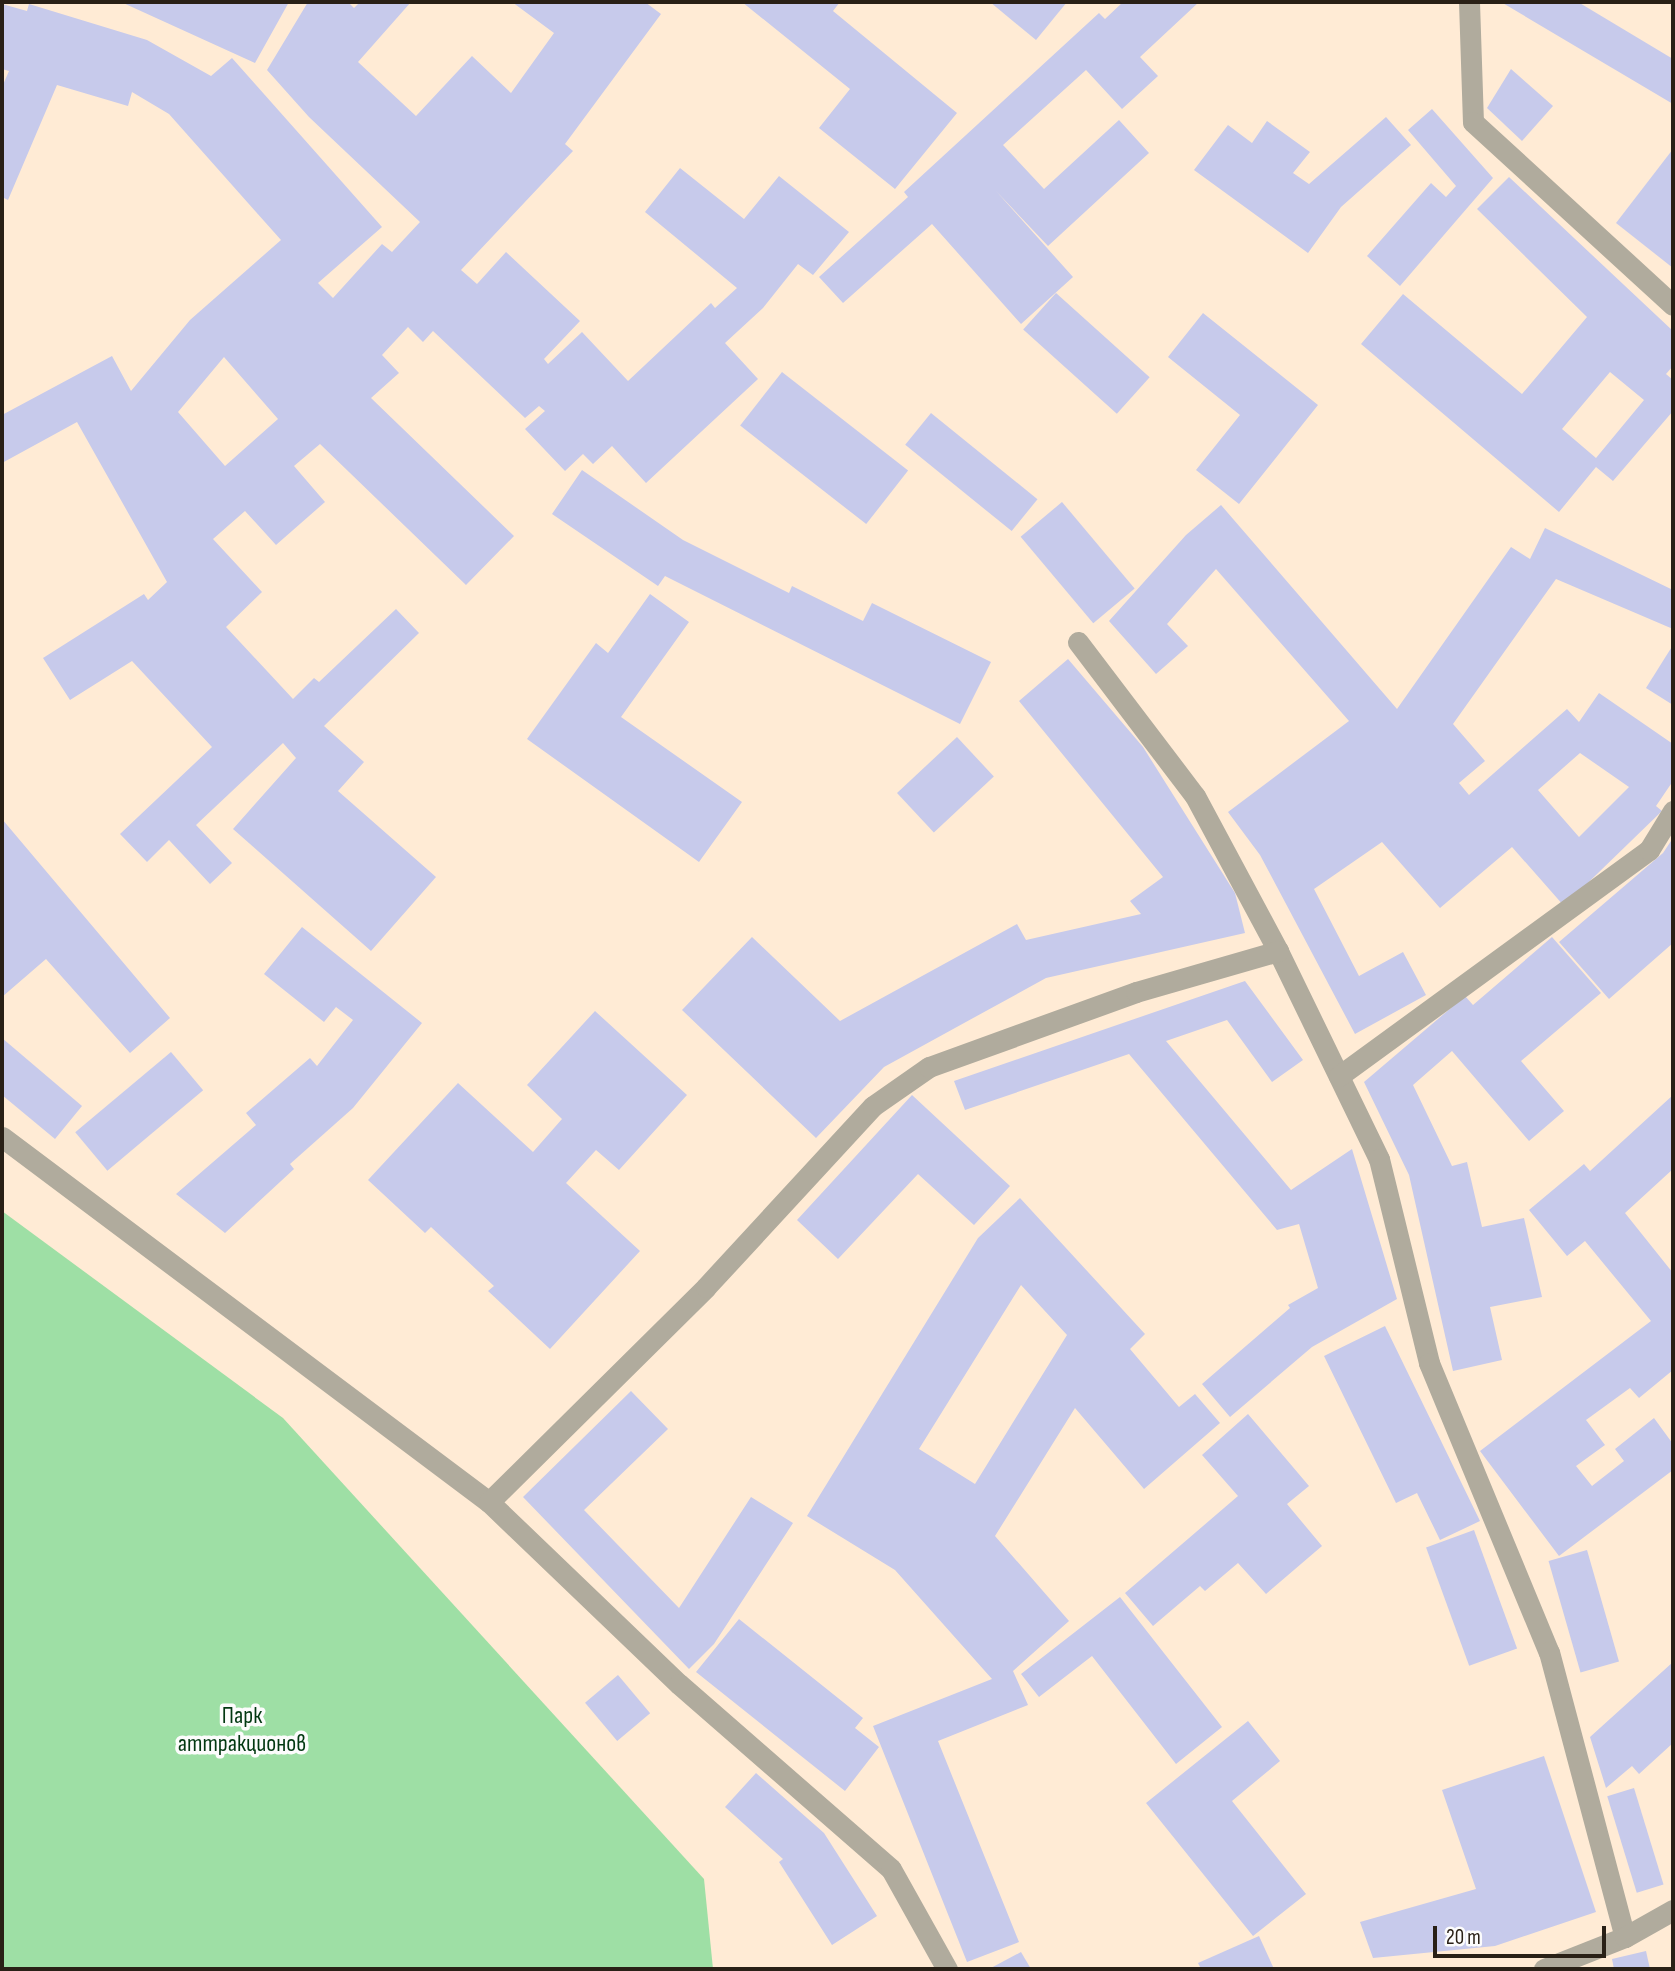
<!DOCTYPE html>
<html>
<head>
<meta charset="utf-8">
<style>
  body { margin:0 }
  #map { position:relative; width:1675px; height:1971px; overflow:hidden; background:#ffebd5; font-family:"Sofia Sans Condensed",sans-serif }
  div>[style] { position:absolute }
  .green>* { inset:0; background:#9edfa5 }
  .building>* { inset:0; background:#c7caeb; transform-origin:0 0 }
  .minor>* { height:21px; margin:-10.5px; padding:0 10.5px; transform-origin:10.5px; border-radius:10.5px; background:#b0ab9d }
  span { translate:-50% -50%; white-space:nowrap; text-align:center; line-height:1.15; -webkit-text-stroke:7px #fcfcfc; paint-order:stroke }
  .park-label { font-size:24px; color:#023811 }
  .frame { position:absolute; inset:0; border:4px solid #292016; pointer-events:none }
  .scale { position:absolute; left:1433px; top:1926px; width:173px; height:32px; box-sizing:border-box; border:4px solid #292016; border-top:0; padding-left:9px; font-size:21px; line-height:24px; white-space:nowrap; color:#292016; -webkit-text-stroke:5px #fcfcfc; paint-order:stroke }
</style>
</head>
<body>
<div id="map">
  <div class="green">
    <i style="clip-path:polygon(2px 1211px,283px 1418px,704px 1879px,713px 1969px,2px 1969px)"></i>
  </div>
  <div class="building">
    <i style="clip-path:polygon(121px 2px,222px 4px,289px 2px,255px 63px)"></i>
    <i style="clip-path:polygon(evenodd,308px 2px,348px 2px,354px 8px,360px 2px,411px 2px,358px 62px,416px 116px,472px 56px,511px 93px,554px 33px,512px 2px,645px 2px,661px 14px,565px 144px,573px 151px,461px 270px,477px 284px,506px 252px,580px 321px,544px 359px,548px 364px,582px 332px,628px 381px,711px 303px,715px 308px,737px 288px,645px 212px,680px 168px,744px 219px,779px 176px,849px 232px,813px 275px,798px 264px,763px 308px,725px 343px,758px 379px,646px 483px,612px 446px,593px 464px,583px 454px,565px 471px,525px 429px,545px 411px,539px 406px,525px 418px,433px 331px,423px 342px,408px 327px,382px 355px,399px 373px,371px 398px,514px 536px,466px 585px,320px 444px,294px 466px,325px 502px,276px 545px,245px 511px,213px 539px,262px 592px,226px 627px,293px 699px,314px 678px,319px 682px,396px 609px,419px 633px,324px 726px,364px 762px,338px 791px,436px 877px,371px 951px,233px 829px,296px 758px,283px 743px,196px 825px,232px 863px,210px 884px,169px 840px,147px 862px,120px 834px,212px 747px,132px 661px,70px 700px,43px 658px,144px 594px,148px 600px,167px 582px,77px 422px,2px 463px,2px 415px,112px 356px,131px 391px,190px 320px,281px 240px,169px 114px,132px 92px,128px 106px,57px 85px,8px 200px,2px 197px,2px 87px,9px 71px,2px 69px,2px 4px,27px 11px,29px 4px,147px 40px,211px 76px,232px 58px,382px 227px,318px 283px,333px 298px,382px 244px,392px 252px,420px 222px,309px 117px,267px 70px,308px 2px,224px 357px,278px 419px,225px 466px,178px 412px,224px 357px)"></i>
    <i style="clip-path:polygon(742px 2px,840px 2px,833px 11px,957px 113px,895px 189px,819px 128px,850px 89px)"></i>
    <i style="clip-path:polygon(990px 2px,1067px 2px,1036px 40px)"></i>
    <i style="clip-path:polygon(1123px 2px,1199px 2px,1140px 57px,1158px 76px,1122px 109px,1086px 70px,1003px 145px,1044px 189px,1119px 120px,1149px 153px,1048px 246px,996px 191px,1073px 277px,1021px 324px,932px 224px,843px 303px,819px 277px,908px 197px,904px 192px,1099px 13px,1105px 19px)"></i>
    <i style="clip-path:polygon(1501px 2px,1578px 2px,1673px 59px,1673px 104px)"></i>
    <i style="clip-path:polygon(1511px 69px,1553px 106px,1522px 141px,1487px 108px)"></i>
    <i style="clip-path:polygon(1432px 109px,1493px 178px,1400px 286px,1367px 256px,1431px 183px,1446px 197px,1456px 186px,1408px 130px)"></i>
    <i style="clip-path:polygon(1386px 117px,1411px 145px,1341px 207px,1308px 253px,1194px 170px,1228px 125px,1252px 143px,1267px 121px,1310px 152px,1293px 173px,1309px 184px)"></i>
    <i style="clip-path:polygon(1673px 149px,1673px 268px,1616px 223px)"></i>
    <i style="clip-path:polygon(evenodd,1509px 177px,1673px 331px,1673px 366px,1666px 374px,1673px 380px,1673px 411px,1613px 481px,1596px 467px,1559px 512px,1361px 344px,1403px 294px,1522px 394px,1587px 317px,1477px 209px,1509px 177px,1610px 372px,1644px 400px,1596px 458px,1562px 429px,1610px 372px)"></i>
    <i style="left:1056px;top:293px;width:126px;height:49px;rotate:42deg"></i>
    <i style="clip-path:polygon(1203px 313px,1318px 405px,1239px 504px,1196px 470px,1240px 415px,1168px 357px)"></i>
    <i style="left:782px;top:372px;width:160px;height:68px;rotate:38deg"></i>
    <i style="left:931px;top:413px;width:137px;height:41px;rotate:39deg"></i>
    <i style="clip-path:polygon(582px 470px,683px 540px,789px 593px,792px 586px,863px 621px,872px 603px,991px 662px,960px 724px,665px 576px,658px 586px,552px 514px)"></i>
    <i style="left:1062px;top:502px;width:113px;height:54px;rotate:50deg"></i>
    <i style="clip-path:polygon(evenodd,1221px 505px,1397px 709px,1511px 547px,1530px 559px,1545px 528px,1673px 590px,1673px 629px,1556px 579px,1453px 724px,1485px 761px,1459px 783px,1469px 795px,1567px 709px,1579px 722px,1599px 693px,1673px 744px,1673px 781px,1656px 806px,1662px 811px,1564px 906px,1512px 847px,1440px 908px,1382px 842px,1314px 889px,1359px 976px,1403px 952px,1426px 995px,1355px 1034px,1260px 855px,1228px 812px,1349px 721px,1216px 569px,1167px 624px,1188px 646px,1156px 674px,1109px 621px,1186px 535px,1221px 505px,1580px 753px,1629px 787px,1579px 837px,1538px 790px,1580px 753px)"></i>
    <i style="clip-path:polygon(650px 594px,689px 622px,621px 717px,742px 802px,699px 862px,527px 739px,596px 643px,608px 653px)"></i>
    <i style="clip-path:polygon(1673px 645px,1673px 705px,1646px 688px)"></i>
    <i style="clip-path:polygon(1068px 659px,1143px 747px,1235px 893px,1245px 933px,1046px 978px,884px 1067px,816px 1138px,682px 1010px,752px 937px,840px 1021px,1017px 924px,1026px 940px,1141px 914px,1130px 901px,1163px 877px,1019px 701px)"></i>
    <i style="left:957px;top:737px;width:54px;height:82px;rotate:47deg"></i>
    <i style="clip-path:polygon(2px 819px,170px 1018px,130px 1053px,46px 959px,2px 997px)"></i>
    <i style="clip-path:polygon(1673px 838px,1673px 943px,1609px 999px,1559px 942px,1663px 853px)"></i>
    <i style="clip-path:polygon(302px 927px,422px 1023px,353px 1108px,290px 1164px,294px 1169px,225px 1233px,176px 1194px,256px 1125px,246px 1113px,310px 1058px,317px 1066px,353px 1020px,336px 1007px,324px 1022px,264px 974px)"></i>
    <i style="clip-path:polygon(1552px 937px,1601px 993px,1521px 1061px,1564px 1111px,1529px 1141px,1452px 1051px,1413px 1085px,1452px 1166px,1467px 1162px,1482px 1227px,1524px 1218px,1542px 1297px,1490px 1307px,1502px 1360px,1453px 1371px,1409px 1175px,1364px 1082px,1465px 996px,1473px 1005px)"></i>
    <i style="clip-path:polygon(1245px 981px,1303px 1060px,1272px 1082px,1227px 1020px,1166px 1041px,1291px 1190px,1352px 1149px,1397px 1299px,1312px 1347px,1230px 1417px,1202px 1384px,1290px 1308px,1288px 1305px,1318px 1288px,1299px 1224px,1277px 1230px,1129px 1054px,965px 1110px,954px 1081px)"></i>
    <i style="clip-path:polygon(595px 1011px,687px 1095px,619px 1170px,596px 1150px,566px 1183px,640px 1251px,550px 1349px,488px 1291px,494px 1286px,431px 1227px,425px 1233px,368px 1180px,458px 1083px,533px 1152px,562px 1119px,527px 1085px)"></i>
    <i style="clip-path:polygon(2px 1038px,82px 1106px,55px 1139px,2px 1095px)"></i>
    <i style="left:171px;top:1052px;width:50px;height:125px;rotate:50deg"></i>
    <i style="clip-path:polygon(912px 1095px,1010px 1186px,974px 1225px,918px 1174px,838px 1259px,797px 1220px)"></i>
    <i style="clip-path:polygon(1673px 1095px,1673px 1169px,1625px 1213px,1673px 1273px,1673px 1370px,1639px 1398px,1630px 1388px,1586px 1420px,1605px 1445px,1576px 1466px,1592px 1486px,1624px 1461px,1615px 1449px,1654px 1418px,1673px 1444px,1673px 1470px,1559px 1556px,1480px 1451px,1651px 1321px,1585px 1241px,1567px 1256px,1529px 1210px,1584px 1164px,1590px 1171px)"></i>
    <i style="clip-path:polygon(evenodd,1020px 1198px,1145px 1334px,1130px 1349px,1179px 1407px,1195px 1394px,1220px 1423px,1144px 1489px,1075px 1408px,995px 1536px,1069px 1621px,1013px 1671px,1028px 1705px,938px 1741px,1019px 1942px,967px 1962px,873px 1726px,992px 1679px,895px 1570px,807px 1516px,978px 1238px,1020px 1198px,1021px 1285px,1067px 1335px,975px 1484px,919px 1449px,1021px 1285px)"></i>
    <i style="clip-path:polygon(1385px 1326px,1480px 1521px,1440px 1540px,1417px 1493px,1396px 1503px,1324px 1356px)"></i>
    <i style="clip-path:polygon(631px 1391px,668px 1429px,584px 1510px,679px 1608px,751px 1497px,793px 1523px,714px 1644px,689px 1669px,523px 1497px)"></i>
    <i style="clip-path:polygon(1248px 1414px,1309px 1486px,1287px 1504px,1322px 1546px,1266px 1594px,1238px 1563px,1205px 1591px,1200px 1586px,1153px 1626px,1125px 1593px,1238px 1496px,1202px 1455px)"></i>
    <i style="left:1474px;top:1530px;width:126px;height:51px;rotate:70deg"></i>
    <i style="left:1587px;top:1550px;width:116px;height:40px;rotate:74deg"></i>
    <i style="clip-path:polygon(1120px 1597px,1222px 1727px,1176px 1764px,1092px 1656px,1039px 1697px,1021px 1674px)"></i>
    <i style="clip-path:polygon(739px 1619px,863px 1718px,855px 1728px,879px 1747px,845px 1791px,696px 1672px)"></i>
    <i style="clip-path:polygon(1673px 1662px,1673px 1743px,1639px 1774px,1632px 1766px,1606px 1788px,1590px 1737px)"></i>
    <i style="left:618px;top:1675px;width:50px;height:43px;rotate:50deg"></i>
    <i style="clip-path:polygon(1248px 1721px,1280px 1761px,1232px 1801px,1306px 1894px,1253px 1936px,1146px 1803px)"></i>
    <i style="clip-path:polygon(1544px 1756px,1596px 1912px,1495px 1946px,1373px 1958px,1360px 1922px,1476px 1889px,1442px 1790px)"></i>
    <i style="clip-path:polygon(756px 1773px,824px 1833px,877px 1916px,832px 1945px,779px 1862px,783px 1859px,725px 1807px)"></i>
    <i style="left:1634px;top:1788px;width:101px;height:28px;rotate:73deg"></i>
    <i style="clip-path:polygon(1259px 1936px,1274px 1969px,1201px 1969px,1198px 1963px)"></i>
    <i style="clip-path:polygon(1646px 1951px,1650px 1969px,1614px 1969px,1612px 1959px)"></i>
    <i style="clip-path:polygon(1021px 1952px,1031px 1969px,989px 1969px)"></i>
  </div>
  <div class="minor">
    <i style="left:1469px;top:2px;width:120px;rotate:88.1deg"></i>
    <i style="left:1473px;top:122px;width:271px;rotate:42.5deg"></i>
    <i style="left:1078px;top:642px;width:193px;rotate:52.8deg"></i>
    <i style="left:1195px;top:796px;width:176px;rotate:61.8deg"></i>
    <i style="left:1278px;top:951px;width:231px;rotate:64.1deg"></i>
    <i style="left:1379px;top:1159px;width:210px;rotate:76.2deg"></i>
    <i style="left:1429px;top:1363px;width:313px;rotate:67.5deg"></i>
    <i style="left:1549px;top:1652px;width:295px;rotate:75.1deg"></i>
    <i style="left:1339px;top:1076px;width:384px;rotate:-36.1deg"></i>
    <i style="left:1649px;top:850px;width:46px;rotate:-58.4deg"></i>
    <i style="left:2px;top:1137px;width:609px;rotate:36.85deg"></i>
    <i style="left:489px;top:1502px;width:263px;rotate:43.8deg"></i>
    <i style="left:679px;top:1684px;width:281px;rotate:41.1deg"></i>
    <i style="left:891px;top:1869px;width:115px;rotate:60.8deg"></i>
    <i style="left:489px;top:1502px;width:305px;rotate:-44.7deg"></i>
    <i style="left:706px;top:1287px;width:246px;rotate:-47.3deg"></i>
    <i style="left:873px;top:1106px;width:68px;rotate:-34.9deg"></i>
    <i style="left:929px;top:1067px;width:220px;rotate:-19.9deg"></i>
    <i style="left:1136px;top:992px;width:148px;rotate:-16.1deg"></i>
    <i style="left:1544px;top:1969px;width:87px;rotate:-21.6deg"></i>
    <i style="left:1625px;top:1937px;width:55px;rotate:-29.4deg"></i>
  </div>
  <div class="park-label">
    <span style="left:242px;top:1730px">Парк<br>аттракционов</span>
  </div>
  <div class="frame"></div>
  <div class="scale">20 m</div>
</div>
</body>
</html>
